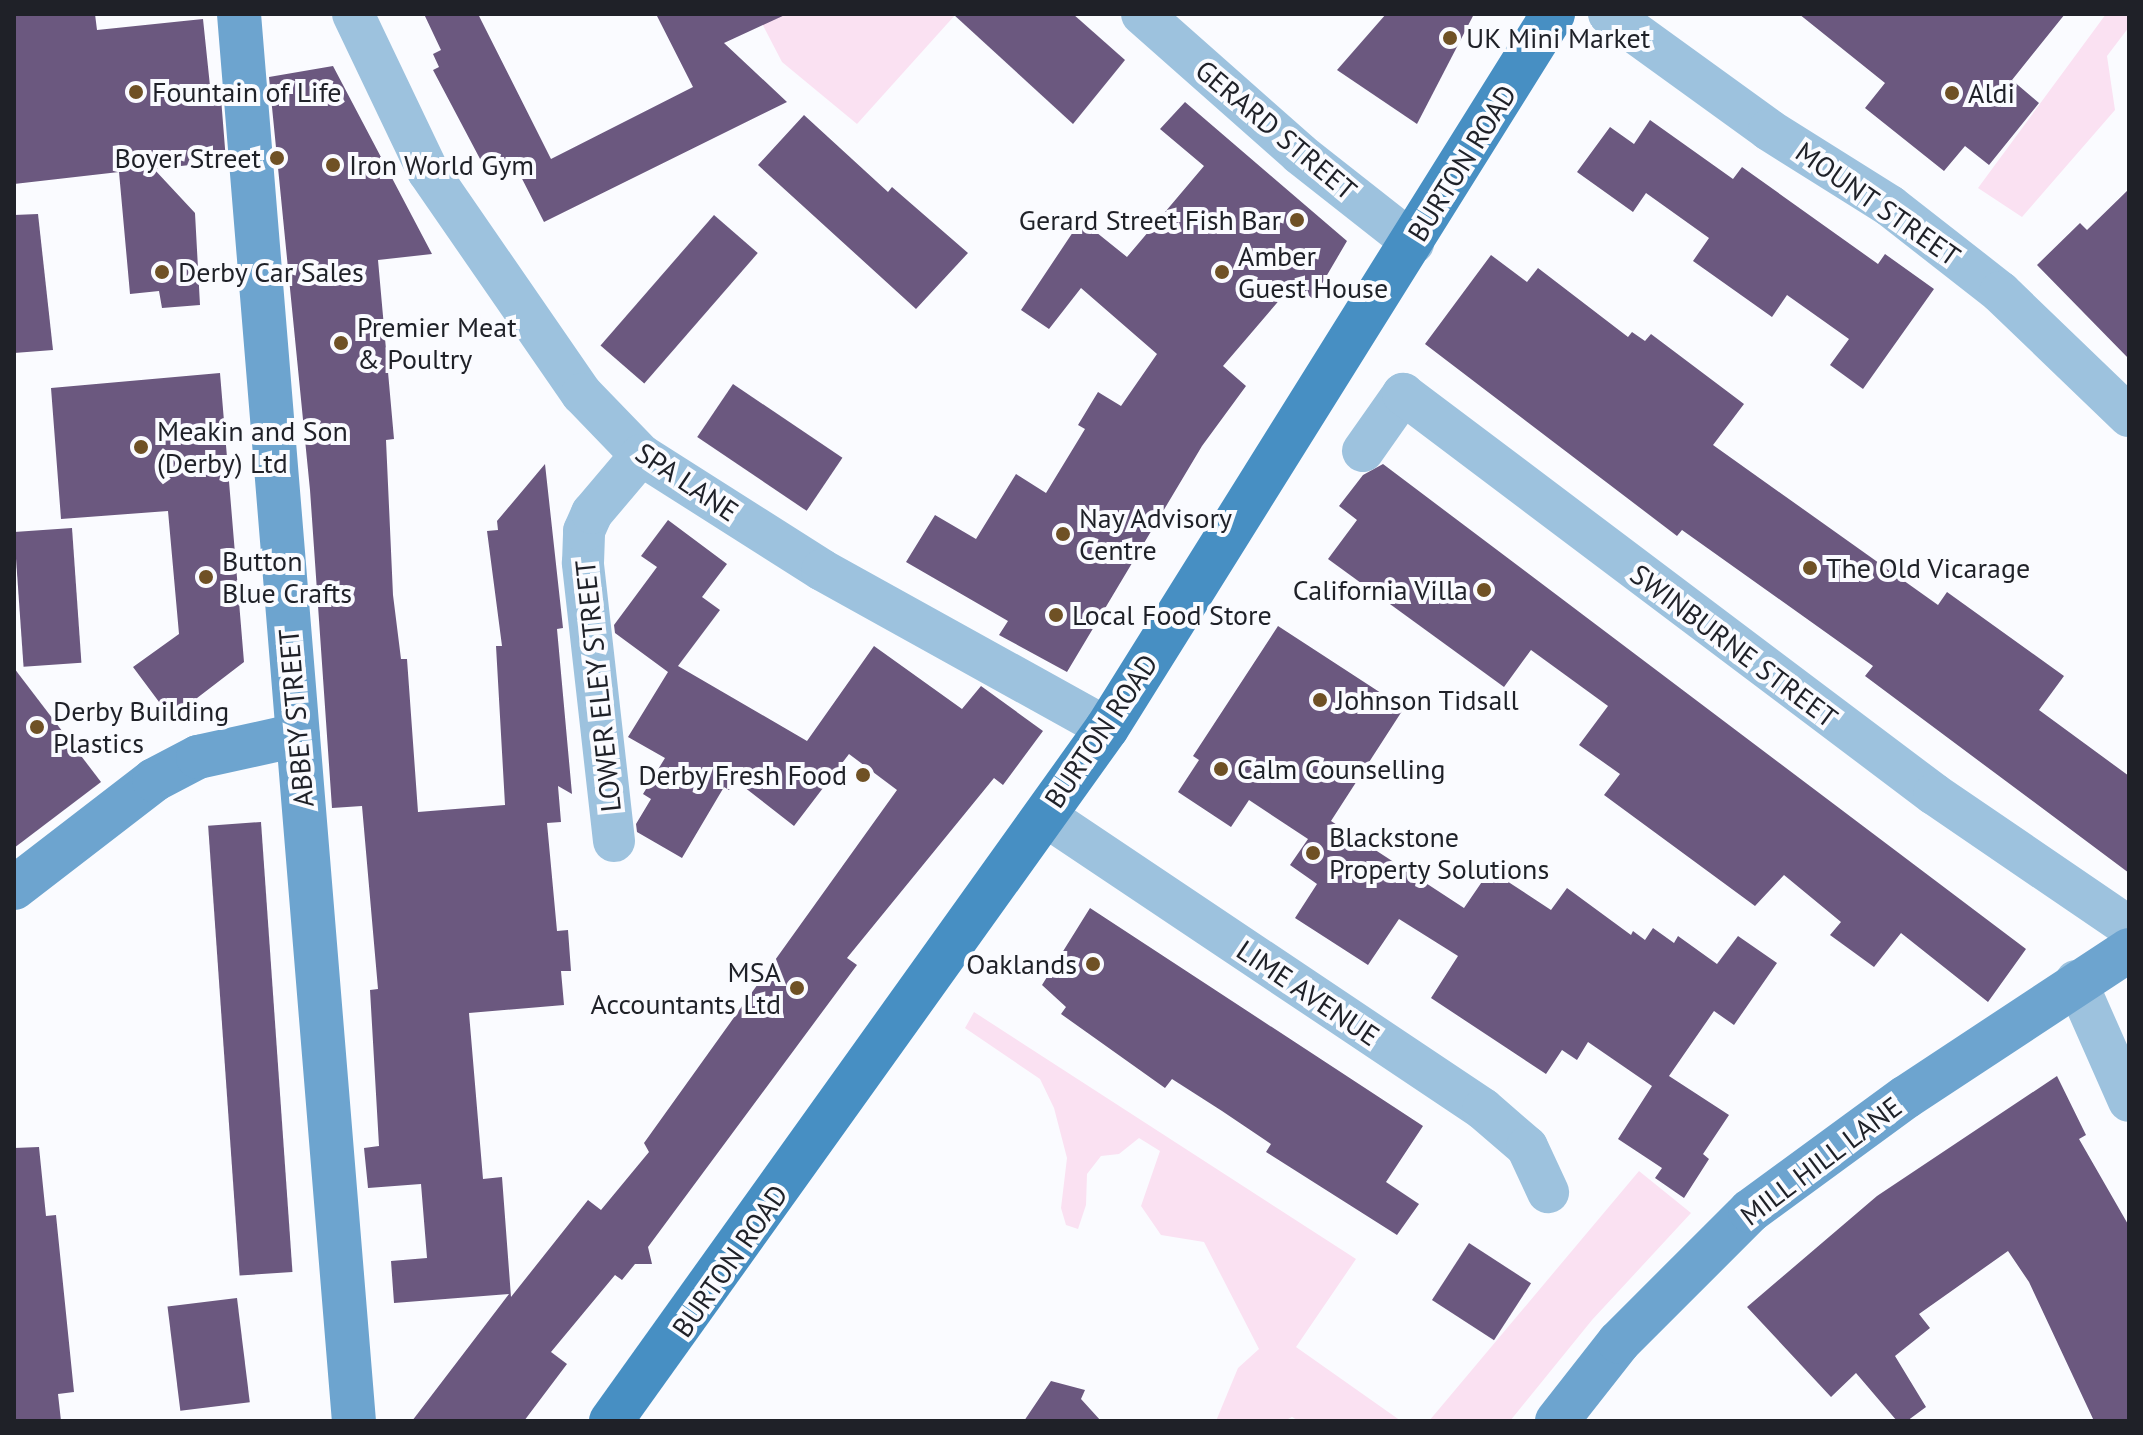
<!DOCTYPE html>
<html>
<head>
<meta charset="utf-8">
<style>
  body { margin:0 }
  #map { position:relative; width:2143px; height:1435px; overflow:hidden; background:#fafbff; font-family:"PT Sans",sans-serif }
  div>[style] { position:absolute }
  .green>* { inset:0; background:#fae1f2 }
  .building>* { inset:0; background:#6b587f; transform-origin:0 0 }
  .street>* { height:42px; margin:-21px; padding:0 21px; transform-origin:21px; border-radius:21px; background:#9dc2de }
  .secondary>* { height:44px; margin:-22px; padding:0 22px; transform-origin:22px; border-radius:22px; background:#6da4cf }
  .primary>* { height:44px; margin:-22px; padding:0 22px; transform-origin:22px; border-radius:22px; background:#478fc3 }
  .dots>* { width:22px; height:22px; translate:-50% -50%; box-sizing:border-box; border:4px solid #fafbff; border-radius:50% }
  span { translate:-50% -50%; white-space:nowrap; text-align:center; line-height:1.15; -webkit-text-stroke:8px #fafbff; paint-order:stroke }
  .poi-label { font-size:28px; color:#1f2128 }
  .left { translate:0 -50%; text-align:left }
  .right { translate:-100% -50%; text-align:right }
  .street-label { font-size:28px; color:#1f2128 }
  .frame { position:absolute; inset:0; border:16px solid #1f2128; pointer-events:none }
</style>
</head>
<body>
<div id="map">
  <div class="green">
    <i style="clip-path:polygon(757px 14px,956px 14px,857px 124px,782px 62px)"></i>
    <i style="clip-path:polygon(2106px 14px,2129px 14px,2129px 27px,2107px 56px,2115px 110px,2022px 217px,1978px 188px)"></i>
    <i style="clip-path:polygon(974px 1012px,1356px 1259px,1296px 1347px,1401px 1421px,1299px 1421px,1292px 1417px,1284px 1421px,1216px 1421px,1238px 1368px,1259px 1349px,1204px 1242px,1161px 1235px,1141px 1206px,1160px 1151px,1139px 1138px,1119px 1154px,1101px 1156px,1087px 1174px,1086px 1205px,1078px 1229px,1066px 1225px,1061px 1208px,1067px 1158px,1054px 1108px,1040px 1079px,965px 1028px)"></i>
    <i style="clip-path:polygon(1639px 1171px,1691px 1213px,1592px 1320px,1510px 1421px,1429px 1421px)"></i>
  </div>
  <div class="building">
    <i style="clip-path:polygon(14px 14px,95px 14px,97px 30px,203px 19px,210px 86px,220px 85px,226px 161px,154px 169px,195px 213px,200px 305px,162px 308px,159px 291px,130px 294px,119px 172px,14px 184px)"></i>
    <i style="clip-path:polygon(424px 14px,478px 14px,551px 159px,693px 87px,656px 14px,787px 14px,724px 43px,787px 102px,544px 222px,513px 161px,488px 174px,433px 70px,439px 67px,433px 54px,441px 50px)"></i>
    <i style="clip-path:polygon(953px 14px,1073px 14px,1125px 60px,1073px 124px)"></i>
    <i style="clip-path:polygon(1386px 14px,1474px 14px,1417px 124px,1337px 70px)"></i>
    <i style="clip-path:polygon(1799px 14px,2065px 14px,2012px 80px,2039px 103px,1989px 165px,1965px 146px,1944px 171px,1865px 108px,1885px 83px)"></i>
    <i style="clip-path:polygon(333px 66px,432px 254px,378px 260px,394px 439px,386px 440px,393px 595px,401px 659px,407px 659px,418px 812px,505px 805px,496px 646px,502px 646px,487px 531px,498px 530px,497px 521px,545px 464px,563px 628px,557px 629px,572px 794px,558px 786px,561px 822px,547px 823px,557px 931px,568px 930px,571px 971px,561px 971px,564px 1005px,469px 1013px,483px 1179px,502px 1177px,511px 1297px,588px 1200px,601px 1210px,649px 1152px,644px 1143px,897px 790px,849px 754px,794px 826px,735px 780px,729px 790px,724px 787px,682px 858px,637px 832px,636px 824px,651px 799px,643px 794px,665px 758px,628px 737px,668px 672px,615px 633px,614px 625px,657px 567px,641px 556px,668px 520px,727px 564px,702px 597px,720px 610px,678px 666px,807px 741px,874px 646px,962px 709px,981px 686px,1043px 731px,1003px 785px,994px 778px,847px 958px,857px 965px,648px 1247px,652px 1264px,635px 1264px,622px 1280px,615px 1275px,551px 1352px,567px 1364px,524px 1421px,412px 1421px,509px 1294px,394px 1303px,391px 1261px,427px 1258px,421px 1184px,368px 1188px,364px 1148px,379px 1146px,370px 990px,378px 989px,362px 806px,332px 808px,310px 490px,269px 77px)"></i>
    <i style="clip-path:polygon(1185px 102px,1347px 241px,1313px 299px,1294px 283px,1223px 366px,1246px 386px,1202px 446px,1067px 672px,999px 635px,1008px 621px,906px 562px,935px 515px,976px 539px,1016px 474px,1046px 493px,1085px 429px,1078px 425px,1098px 392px,1121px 406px,1157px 354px,1081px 288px,1049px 329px,1021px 310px,1081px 220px,1127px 257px,1204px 166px,1160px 129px)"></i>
    <i style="clip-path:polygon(804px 115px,888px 192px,892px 187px,968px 253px,916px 309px,758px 165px)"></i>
    <i style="clip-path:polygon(1650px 120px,1733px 179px,1742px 167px,1878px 264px,1885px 254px,1934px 289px,1863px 389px,1830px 365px,1849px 339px,1787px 295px,1772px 317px,1693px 261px,1709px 238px,1646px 193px,1633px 212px,1577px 172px,1610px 127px,1634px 144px)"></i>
    <i style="clip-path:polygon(2129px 189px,2129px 359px,2037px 265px,2080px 223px,2087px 230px)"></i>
    <i style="clip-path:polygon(38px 214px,53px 350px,14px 353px,14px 215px)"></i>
    <i style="left:714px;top:215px;width:58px;height:173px;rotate:41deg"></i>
    <i style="clip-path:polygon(1491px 255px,1527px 282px,1538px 268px,1628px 337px,1632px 332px,1645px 341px,1651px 334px,1744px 404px,1713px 445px,1938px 605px,1947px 592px,2064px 676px,2039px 710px,2129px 776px,2129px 873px,1865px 676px,1873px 666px,1682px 530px,1677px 536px,1425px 344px)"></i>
    <i style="clip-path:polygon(220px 373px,244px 662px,171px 718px,133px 667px,179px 634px,168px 511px,61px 519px,51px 388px)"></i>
    <i style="left:733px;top:384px;width:132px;height:64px;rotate:34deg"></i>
    <i style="clip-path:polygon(1383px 464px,2026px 949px,1988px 1002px,1901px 933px,1874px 967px,1830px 935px,1841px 922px,1784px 875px,1755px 906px,1604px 795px,1620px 774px,1579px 745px,1608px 706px,1531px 650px,1504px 687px,1328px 559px,1357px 520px,1339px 506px,1363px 475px)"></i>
    <i style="left:72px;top:528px;width:135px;height:58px;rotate:86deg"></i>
    <i style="clip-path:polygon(1278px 626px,1404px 708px,1331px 821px,1464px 908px,1490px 870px,1551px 910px,1567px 888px,1631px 935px,1633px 931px,1645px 940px,1653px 928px,1674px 943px,1678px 936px,1717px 964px,1738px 936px,1777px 963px,1734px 1025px,1714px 1011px,1669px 1076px,1729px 1115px,1703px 1154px,1709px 1159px,1684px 1198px,1655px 1178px,1662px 1168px,1618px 1139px,1652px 1086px,1588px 1042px,1577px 1060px,1562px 1050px,1546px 1074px,1431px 998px,1458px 956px,1399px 919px,1368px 965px,1295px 918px,1317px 884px,1290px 865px,1308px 839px,1249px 800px,1231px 827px,1178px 792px,1199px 760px,1193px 756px)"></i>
    <i style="clip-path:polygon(14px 668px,101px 782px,14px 848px)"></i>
    <i style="left:261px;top:822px;width:451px;height:53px;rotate:86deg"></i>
    <i style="clip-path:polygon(1090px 908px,1423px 1126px,1386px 1182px,1419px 1204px,1397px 1235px,1266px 1152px,1271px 1144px,1222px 1111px,1172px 1079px,1165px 1088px,1061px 1014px,1066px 1007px,1042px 985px)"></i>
    <i style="clip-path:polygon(2057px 1076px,2086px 1135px,2079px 1139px,2129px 1226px,2129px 1421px,2094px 1421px,2029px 1282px,2008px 1251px,1919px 1314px,1930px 1328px,1895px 1356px,1926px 1407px,1907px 1421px,1897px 1421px,1856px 1373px,1831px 1397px,1747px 1307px,1877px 1196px)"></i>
    <i style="clip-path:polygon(39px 1147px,46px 1216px,56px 1215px,74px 1392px,58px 1394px,61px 1421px,14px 1421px,14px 1148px)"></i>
    <i style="left:1469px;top:1243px;width:74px;height:68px;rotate:33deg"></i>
    <i style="left:237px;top:1298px;width:105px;height:70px;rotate:83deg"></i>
    <i style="clip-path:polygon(1051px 1381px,1085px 1390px,1081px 1399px,1101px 1421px,1024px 1421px)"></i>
  </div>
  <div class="street">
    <i style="left:353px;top:14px;width:174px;rotate:64.5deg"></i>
    <i style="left:428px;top:171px;width:271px;rotate:55.4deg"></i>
    <i style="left:582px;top:394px;width:85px;rotate:46deg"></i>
    <i style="left:641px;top:455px;width:214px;rotate:32.4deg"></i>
    <i style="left:822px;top:570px;width:326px;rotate:29deg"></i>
    <i style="left:1142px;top:14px;width:211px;rotate:41.5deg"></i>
    <i style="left:1300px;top:154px;width:144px;rotate:38.2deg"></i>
    <i style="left:1609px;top:14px;width:198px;rotate:35.9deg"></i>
    <i style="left:1769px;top:130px;width:143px;rotate:32.1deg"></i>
    <i style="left:1890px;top:206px;width:140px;rotate:38deg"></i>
    <i style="left:2000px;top:292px;width:179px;rotate:43.9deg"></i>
    <i style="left:1363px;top:451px;width:70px;rotate:-54.9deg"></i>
    <i style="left:1403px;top:394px;width:665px;rotate:36.99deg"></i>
    <i style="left:1934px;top:794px;width:236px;rotate:34.3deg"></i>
    <i style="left:1044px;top:815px;width:528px;rotate:33.81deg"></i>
    <i style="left:1483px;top:1109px;width:58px;rotate:40.8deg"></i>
    <i style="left:1527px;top:1147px;width:50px;rotate:65deg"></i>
    <i style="left:614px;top:841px;width:280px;rotate:-96.4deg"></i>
    <i style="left:583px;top:563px;width:32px;rotate:-88deg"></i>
    <i style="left:584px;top:531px;width:20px;rotate:-66deg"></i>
    <i style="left:592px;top:513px;width:76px;rotate:-49.8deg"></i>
    <i style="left:2076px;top:981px;width:131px;rotate:66.2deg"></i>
  </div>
  <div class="secondary">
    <i style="left:239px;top:14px;width:1412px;rotate:85.33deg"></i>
    <i style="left:14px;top:888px;width:177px;rotate:-37.6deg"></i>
    <i style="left:154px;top:780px;width:50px;rotate:-27.6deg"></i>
    <i style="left:198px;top:757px;width:102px;rotate:-12.4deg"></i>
    <i style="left:1557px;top:1421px;width:100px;rotate:-51.9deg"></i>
    <i style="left:1619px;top:1342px;width:185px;rotate:-45deg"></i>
    <i style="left:1750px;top:1211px;width:193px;rotate:-36.2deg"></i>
    <i style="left:1906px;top:1097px;width:267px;rotate:-33.4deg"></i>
  </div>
  <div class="primary">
    <i style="left:611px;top:1421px;width:852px;rotate:-54.41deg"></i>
    <i style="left:1107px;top:728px;width:842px;rotate:-58.01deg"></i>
  </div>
  <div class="dots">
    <i style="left:1450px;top:38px;background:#6f5125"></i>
    <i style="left:136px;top:92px;background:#6f5125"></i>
    <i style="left:1952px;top:93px;background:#6f5125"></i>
    <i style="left:277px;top:158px;background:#6f5125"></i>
    <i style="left:333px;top:165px;background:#6f5125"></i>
    <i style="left:1297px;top:220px;background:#6f5125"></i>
    <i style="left:162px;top:272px;background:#6f5125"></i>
    <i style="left:1222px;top:272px;background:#6f5125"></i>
    <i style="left:341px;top:343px;background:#6f5125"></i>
    <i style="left:141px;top:447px;background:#6f5125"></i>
    <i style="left:1063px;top:534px;background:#6f5125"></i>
    <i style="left:1810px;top:568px;background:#6f5125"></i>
    <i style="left:206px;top:577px;background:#6f5125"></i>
    <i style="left:1484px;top:590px;background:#6f5125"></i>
    <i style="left:1056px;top:615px;background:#6f5125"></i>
    <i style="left:1320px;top:700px;background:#6f5125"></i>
    <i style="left:37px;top:727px;background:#6f5125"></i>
    <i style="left:1221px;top:769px;background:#6f5125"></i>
    <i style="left:863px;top:775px;background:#6f5125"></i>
    <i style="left:1313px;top:853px;background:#6f5125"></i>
    <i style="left:1093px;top:964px;background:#6f5125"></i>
    <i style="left:797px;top:988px;background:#6f5125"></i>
  </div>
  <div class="poi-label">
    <span class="left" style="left:1466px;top:38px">UK Mini Market</span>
    <span class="left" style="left:152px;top:92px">Fountain of Life</span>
    <span class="left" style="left:1968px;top:93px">Aldi</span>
    <span class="right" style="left:261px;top:158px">Boyer Street</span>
    <span class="left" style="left:349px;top:165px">Iron World Gym</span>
    <span class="right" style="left:1281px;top:220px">Gerard Street Fish Bar</span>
    <span class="left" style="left:1238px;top:272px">Amber<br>Guest House</span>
    <span class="left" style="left:178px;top:272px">Derby Car Sales</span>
    <span class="left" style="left:357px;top:343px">Premier Meat<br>&amp; Poultry</span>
    <span class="left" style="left:157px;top:447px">Meakin and Son<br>(Derby) Ltd</span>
    <span class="left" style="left:1079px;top:534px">Nay Advisory<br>Centre</span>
    <span class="left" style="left:222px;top:577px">Button<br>Blue Crafts</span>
    <span class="left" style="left:1826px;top:568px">The Old Vicarage</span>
    <span class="right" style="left:1468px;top:590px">California Villa</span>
    <span class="left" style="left:1072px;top:615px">Local Food Store</span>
    <span class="left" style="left:1336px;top:700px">Johnson Tidsall</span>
    <span class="left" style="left:53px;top:727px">Derby Building<br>Plastics</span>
    <span class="left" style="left:1237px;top:769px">Calm Counselling</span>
    <span class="right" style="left:847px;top:775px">Derby Fresh Food</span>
    <span class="left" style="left:1329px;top:853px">Blackstone<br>Property Solutions</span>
    <span class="right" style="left:1077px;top:964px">Oaklands</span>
    <span class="right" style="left:781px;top:988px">MSA<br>Accountants Ltd</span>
  </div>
  <div class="street-label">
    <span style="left:1276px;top:130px;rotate:40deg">GERARD STREET</span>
    <span style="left:1462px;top:163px;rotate:-58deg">BURTON ROAD</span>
    <span style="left:1878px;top:204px;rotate:35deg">MOUNT STREET</span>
    <span style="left:687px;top:482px;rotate:34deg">SPA LANE</span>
    <span style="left:1734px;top:646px;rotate:37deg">SWINBURNE STREET</span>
    <span style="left:598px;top:686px;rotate:-96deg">LOWER ELEY STREET</span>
    <span style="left:296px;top:718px;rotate:-95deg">ABBEY STREET</span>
    <span style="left:1101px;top:731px;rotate:-56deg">BURTON ROAD</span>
    <span style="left:1308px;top:993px;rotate:34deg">LIME AVENUE</span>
    <span style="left:1821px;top:1161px;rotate:-37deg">MILL HILL LANE</span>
    <span style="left:730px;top:1261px;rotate:-55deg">BURTON ROAD</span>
  </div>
  <div class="frame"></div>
</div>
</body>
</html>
